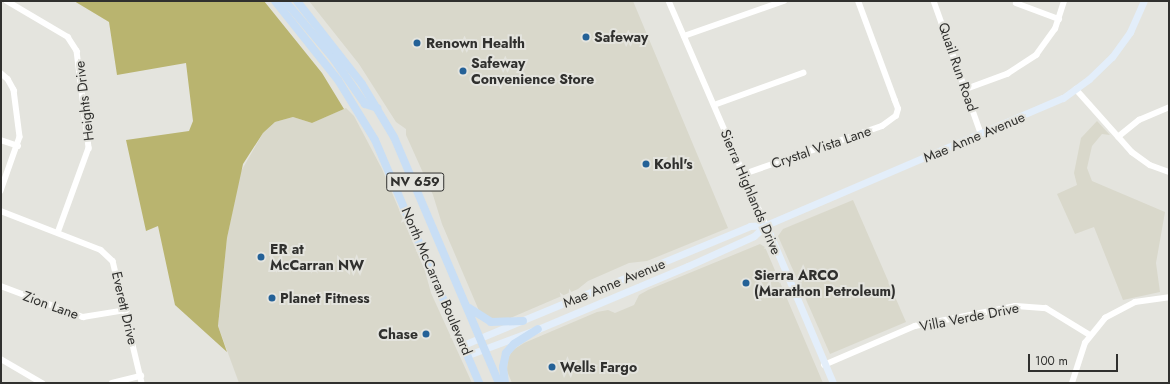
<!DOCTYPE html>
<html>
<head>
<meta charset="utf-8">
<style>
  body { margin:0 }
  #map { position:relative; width:1170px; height:384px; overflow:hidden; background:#e4e4de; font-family:Jost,sans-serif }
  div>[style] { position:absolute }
  .built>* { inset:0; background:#d9d8cb }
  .green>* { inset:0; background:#b9b46f }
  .street>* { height:5.5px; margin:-2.75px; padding:0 2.75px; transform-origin:2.75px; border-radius:2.75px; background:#fff }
  .secondary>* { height:7px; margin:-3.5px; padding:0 3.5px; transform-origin:3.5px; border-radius:3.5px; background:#e3eefa }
  .primary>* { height:8px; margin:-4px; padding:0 4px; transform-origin:4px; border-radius:4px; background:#c8def5 }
  .dots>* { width:11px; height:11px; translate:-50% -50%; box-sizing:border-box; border:2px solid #e4e4de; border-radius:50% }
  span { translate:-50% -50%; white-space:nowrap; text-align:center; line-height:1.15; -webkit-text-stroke:4px #e4e4de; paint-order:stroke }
  .shield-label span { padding:1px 3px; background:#e4e4de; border:1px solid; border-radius:3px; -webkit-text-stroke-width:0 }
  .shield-label { font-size:13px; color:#30302e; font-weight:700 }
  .poi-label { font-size:14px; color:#30302e; font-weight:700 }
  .left { translate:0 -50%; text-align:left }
  .right { translate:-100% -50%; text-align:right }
  .street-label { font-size:14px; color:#30302e }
  .frame { position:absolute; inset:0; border:2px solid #30302e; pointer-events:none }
  .scale { position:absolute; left:1028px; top:354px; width:90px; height:18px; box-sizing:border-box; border:2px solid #30302e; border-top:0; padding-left:5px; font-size:12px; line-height:14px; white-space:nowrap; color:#30302e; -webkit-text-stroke:3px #e4e4de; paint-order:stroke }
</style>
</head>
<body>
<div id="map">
  <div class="built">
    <i style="clip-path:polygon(309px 1px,633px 1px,728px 228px,647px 261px,629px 263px,588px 281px,578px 289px,508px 319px,496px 320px,480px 313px,442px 224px,433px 195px,406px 135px,406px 129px,396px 122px,359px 64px)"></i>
    <i style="clip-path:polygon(346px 108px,354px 116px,382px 169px,425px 271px,431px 293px,472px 383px,239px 383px,218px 326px,227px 238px,240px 173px,263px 133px,275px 122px,293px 117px,312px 123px)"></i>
    <i style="clip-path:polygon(1097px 121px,1110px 135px,1102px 134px,1092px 146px,1087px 168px,1092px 181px,1165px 212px,1156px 263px,1160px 292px,1123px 300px,1094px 227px,1075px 234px,1057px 194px,1077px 185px,1074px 173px,1081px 138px)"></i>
    <i style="clip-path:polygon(853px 200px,906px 322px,830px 354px,778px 236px,783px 229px)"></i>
    <i style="clip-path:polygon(760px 244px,765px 247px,823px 383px,512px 383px,507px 371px,508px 358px,513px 350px,524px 343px,597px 312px,608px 310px,615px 313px,634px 305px,639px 295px,648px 290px)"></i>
  </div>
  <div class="green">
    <i style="clip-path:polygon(74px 1px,264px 1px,322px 73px,344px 109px,312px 123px,293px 117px,275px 122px,263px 133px,243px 164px,227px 238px,218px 326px,227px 352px,175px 305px,158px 226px,146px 231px,126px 140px,189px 131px,193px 121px,186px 63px,117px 75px,109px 22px)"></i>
  </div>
  <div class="street">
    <i style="left:7px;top:1px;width:71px;rotate:30.5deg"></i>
    <i style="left:68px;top:37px;width:17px;rotate:57deg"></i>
    <i style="left:77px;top:51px;width:98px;rotate:82.9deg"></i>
    <i style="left:89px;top:148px;width:90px;rotate:110deg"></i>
    <i style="left:669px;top:1px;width:244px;rotate:66.6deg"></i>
    <i style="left:934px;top:1px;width:140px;rotate:70.4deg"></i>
    <i style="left:1016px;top:3px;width:46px;rotate:20.4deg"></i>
    <i style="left:684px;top:36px;width:106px;rotate:-19.3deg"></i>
    <i style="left:1px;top:73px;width:9px;rotate:41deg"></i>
    <i style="left:8px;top:79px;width:13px;rotate:61deg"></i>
    <i style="left:14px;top:90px;width:47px;rotate:82.7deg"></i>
    <i style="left:20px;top:137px;width:57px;rotate:109.4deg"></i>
    <i style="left:966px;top:89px;width:44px;rotate:-20.1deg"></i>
    <i style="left:1007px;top:74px;width:35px;rotate:-33deg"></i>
    <i style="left:1036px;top:55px;width:32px;rotate:-54deg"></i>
    <i style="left:1055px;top:29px;width:29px;rotate:-72deg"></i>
    <i style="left:1076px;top:89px;width:84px;rotate:48.4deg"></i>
    <i style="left:1132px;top:152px;width:22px;rotate:36deg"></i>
    <i style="left:1150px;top:165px;width:20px;rotate:20deg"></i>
    <i style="left:714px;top:105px;width:95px;rotate:-19.8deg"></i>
    <i style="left:1118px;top:137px;width:27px;rotate:-39deg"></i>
    <i style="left:1139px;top:120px;width:33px;rotate:-23deg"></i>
    <i style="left:1px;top:140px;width:18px;rotate:19deg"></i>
    <i style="left:744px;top:174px;width:146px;rotate:-19.2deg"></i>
    <i style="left:882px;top:126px;width:17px;rotate:-36deg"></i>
    <i style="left:896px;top:116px;width:7px;rotate:-74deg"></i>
    <i style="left:898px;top:109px;width:9px;rotate:-111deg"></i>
    <i style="left:895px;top:101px;width:107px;rotate:-110.3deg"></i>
    <i style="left:1px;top:211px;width:107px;rotate:21.3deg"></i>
    <i style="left:101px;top:250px;width:16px;rotate:43deg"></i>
    <i style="left:113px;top:261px;width:125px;rotate:76.6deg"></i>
    <i style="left:1px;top:286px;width:88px;rotate:20.7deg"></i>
    <i style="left:83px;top:317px;width:44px;rotate:-9.2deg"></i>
    <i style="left:1px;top:359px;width:48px;rotate:30.3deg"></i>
    <i style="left:824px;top:365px;width:99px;rotate:-23.2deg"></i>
    <i style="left:915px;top:326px;width:102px;rotate:-11.3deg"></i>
    <i style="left:1015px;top:306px;width:31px;rotate:4deg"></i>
    <i style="left:1046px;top:308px;width:52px;rotate:31.5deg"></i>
    <i style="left:112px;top:383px;width:30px;rotate:-14deg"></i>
    <i style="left:1072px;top:383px;width:42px;rotate:-72deg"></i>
    <i style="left:1085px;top:343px;width:32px;rotate:-51deg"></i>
    <i style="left:1105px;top:318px;width:34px;rotate:-28deg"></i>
    <i style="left:1135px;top:302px;width:34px;rotate:-8deg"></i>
  </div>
  <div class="secondary">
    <i style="left:766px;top:225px;width:172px;rotate:67deg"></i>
    <i style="left:463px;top:345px;width:311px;rotate:-22.5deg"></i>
    <i style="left:750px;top:226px;width:16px;rotate:-4deg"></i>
    <i style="left:468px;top:355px;width:75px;rotate:-20.4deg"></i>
    <i style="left:538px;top:329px;width:163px;rotate:-22.8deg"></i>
    <i style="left:688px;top:266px;width:72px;rotate:-24.4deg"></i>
    <i style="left:754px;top:236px;width:16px;rotate:-43deg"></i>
    <i style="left:766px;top:225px;width:323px;rotate:-23.2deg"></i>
    <i style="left:1063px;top:98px;width:32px;rotate:-36deg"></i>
    <i style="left:1089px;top:79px;width:32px;rotate:-44deg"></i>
    <i style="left:1112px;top:57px;width:31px;rotate:-54deg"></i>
    <i style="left:1130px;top:32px;width:34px;rotate:-66deg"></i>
  </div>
  <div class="primary">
    <i style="left:275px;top:1px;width:101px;rotate:51.4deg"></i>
    <i style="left:338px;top:80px;width:70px;rotate:58.3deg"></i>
    <i style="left:375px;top:140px;width:264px;rotate:66.8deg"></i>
    <i style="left:285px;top:1px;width:75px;rotate:49.9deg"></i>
    <i style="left:333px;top:58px;width:56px;rotate:55.2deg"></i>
    <i style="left:365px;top:104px;width:13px;rotate:18deg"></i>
    <i style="left:297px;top:1px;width:105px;rotate:51.9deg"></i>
    <i style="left:362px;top:84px;width:62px;rotate:58.9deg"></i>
    <i style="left:394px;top:137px;width:267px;rotate:66.9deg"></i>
    <i style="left:469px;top:308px;width:26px;rotate:32deg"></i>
    <i style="left:491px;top:322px;width:32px;rotate:-2deg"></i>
    <i style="left:505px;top:383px;width:16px;rotate:-97deg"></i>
    <i style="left:503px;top:367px;width:14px;rotate:-78deg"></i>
    <i style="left:506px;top:353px;width:12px;rotate:-48deg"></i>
    <i style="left:514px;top:344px;width:28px;rotate:-32deg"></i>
  </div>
  <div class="dots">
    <i style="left:586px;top:37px;background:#246197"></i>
    <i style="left:417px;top:43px;background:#246197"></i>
    <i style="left:463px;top:71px;background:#246197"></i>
    <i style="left:646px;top:164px;background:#246197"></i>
    <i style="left:261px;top:257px;background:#246197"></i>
    <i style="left:746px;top:283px;background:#246197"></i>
    <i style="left:272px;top:298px;background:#246197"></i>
    <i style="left:426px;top:334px;background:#246197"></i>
    <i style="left:552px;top:367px;background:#246197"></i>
  </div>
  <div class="shield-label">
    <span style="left:415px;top:182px">NV 659</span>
  </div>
  <div class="poi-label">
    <span class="left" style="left:594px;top:37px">Safeway</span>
    <span class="left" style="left:426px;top:43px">Renown Health</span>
    <span class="left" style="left:471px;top:71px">Safeway<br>Convenience Store</span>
    <span class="left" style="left:654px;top:164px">Kohl's</span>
    <span class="left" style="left:270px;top:257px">ER at<br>McCarran NW</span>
    <span class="left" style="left:754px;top:283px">Sierra ARCO<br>(Marathon Petroleum)</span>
    <span class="left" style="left:280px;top:298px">Planet Fitness</span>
    <span class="right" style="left:418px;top:334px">Chase</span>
    <span class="left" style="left:560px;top:367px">Wells Fargo</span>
  </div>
  <div class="street-label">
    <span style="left:958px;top:67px;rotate:71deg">Quail Run Road</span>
    <span style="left:84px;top:101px;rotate:-97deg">Heights Drive</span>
    <span style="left:974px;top:137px;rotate:-23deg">Mae Anne Avenue</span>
    <span style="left:821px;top:147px;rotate:-19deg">Crystal Vista Lane</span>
    <span style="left:751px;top:192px;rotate:67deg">Sierra Highlands Drive</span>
    <span style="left:437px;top:281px;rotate:67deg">North McCarran Boulevard</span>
    <span style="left:614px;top:283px;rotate:-22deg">Mae Anne Avenue</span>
    <span style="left:51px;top:305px;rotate:20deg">Zion Lane</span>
    <span style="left:125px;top:308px;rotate:77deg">Everett Drive</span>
    <span style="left:969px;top:317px;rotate:-11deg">Villa Verde Drive</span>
  </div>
  <div class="frame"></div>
  <div class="scale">100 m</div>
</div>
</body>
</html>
